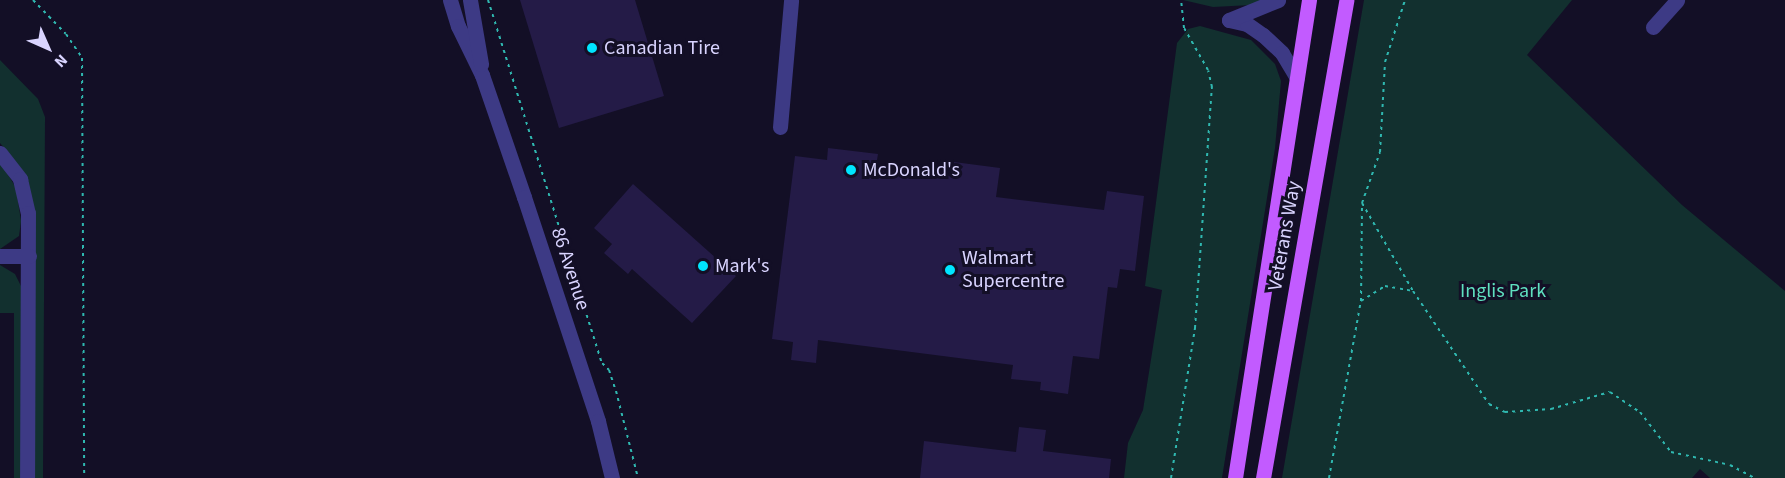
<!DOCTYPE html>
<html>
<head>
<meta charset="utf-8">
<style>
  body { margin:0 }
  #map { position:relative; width:1785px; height:478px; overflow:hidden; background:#130f26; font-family:"Source Sans 3",sans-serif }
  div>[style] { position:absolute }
  .green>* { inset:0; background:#12302f }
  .building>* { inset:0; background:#241b47 }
  .path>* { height:2px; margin-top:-1px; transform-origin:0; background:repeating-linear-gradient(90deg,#2fb8b0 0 3px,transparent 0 7.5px) }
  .minor>* { height:15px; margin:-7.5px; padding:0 7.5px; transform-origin:7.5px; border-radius:7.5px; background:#3d3a85 }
  .major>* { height:15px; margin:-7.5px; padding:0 7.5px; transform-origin:7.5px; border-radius:7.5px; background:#c25bff }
  .dots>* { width:16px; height:16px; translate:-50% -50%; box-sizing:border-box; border:3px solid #130f26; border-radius:50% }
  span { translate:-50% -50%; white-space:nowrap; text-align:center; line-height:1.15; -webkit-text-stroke:6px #130f26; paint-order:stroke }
  .poi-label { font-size:20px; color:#d9d4ff }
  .left { translate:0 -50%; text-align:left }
  .street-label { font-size:20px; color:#d9d4ff }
  .park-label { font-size:20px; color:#5fe0c0 }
  .north { position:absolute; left:18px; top:18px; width:60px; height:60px; -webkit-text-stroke:4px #130f26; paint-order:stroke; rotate:135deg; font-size:16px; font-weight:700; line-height:24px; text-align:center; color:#d9d4ff }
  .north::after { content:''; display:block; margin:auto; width:21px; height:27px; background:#d9d4ff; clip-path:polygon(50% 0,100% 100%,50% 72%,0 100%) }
</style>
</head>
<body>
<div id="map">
  <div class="green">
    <i style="clip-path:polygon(1183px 0,1266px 0,1251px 5px,1213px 7px)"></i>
    <i style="clip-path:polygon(1364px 0,1572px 0,1527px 55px,1682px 205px,1785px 291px,1785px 478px,1710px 478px,1700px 469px,1692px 478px,1282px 478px)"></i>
    <i style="clip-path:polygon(1200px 26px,1251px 40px,1275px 64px,1281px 81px,1275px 148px,1222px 478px,1124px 478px,1128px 443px,1143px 410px,1162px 290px,1145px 286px,1177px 43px,1188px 29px)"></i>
    <i style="clip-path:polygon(0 60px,38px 99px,45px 117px,43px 478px,31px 478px,33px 225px,12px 157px,0 143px)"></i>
    <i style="clip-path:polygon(0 161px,16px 188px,21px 221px,19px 236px,0 249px)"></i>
    <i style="clip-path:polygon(0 265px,15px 274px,21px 286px,21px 478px,14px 478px,14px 313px,0 313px)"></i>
  </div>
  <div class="building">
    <i style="clip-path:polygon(520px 0,635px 0,664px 96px,559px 128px)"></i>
    <i style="clip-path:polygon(828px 148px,878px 154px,876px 166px,952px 176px,954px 162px,1000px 168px,996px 197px,1104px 210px,1107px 191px,1144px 196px,1135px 271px,1120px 269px,1117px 288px,1108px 287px,1099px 359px,1073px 356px,1068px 394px,1040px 390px,1041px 382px,1011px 379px,1013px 365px,818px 340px,816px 363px,791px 360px,793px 342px,772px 339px,795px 156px,827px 160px)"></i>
    <i style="clip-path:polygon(633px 184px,736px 276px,692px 323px,632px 269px,628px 274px,604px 253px,612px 244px,594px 228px)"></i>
    <i style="clip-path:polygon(1019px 427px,1046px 430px,1043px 451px,1111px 459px,1109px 478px,920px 478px,924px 441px,1016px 452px)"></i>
  </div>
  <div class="path">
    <i style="left:33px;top:0;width:47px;rotate:45.9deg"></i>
    <i style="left:66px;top:34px;width:29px;rotate:56deg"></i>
    <i style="left:82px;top:58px;width:420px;rotate:89.7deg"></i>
    <i style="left:488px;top:0;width:380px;rotate:72.6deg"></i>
    <i style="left:602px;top:363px;width:10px;rotate:45deg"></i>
    <i style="left:609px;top:370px;width:22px;rotate:72deg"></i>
    <i style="left:616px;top:391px;width:90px;rotate:75.8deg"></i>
    <i style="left:1362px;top:203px;width:102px;rotate:59.9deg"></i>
    <i style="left:1413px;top:291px;width:136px;rotate:56.1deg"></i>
    <i style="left:1489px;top:404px;width:18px;rotate:27deg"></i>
    <i style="left:1505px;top:412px;width:46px;rotate:-3.7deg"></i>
    <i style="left:1551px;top:409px;width:61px;rotate:-16.1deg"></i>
    <i style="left:1610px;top:392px;width:36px;rotate:34deg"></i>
    <i style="left:1640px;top:412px;width:51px;rotate:52.2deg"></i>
    <i style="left:1671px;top:452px;width:60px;rotate:12.4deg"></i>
    <i style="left:1730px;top:465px;width:27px;rotate:28deg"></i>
    <i style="left:1361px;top:301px;width:28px;rotate:-32deg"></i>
    <i style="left:1385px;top:286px;width:28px;rotate:10deg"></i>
    <i style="left:1171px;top:478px;width:152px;rotate:-80.9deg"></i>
    <i style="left:1195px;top:328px;width:242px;rotate:-86deg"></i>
    <i style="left:1212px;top:87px;width:17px;rotate:-103deg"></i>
    <i style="left:1208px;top:70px;width:48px;rotate:-119.7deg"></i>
    <i style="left:1184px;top:28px;width:28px;rotate:-96deg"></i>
    <i style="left:1329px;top:478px;width:180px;rotate:-79.8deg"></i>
    <i style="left:1361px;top:301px;width:98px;rotate:-89.4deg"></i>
    <i style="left:1362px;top:203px;width:54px;rotate:-70.6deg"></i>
    <i style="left:1380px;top:152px;width:90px;rotate:-86.8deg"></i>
    <i style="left:1385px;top:62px;width:65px;rotate:-72.1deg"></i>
  </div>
  <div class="minor">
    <i style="left:450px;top:0;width:27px;rotate:73deg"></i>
    <i style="left:458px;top:26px;width:55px;rotate:63.9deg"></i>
    <i style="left:482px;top:75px;width:129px;rotate:71deg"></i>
    <i style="left:524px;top:197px;width:236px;rotate:71.7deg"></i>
    <i style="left:598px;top:421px;width:59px;rotate:76.2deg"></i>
    <i style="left:470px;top:0;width:65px;rotate:80.2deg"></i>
    <i style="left:1229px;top:20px;width:18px;rotate:13deg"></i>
    <i style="left:1247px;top:24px;width:19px;rotate:35deg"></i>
    <i style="left:1263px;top:35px;width:26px;rotate:43deg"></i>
    <i style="left:1282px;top:53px;width:29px;rotate:59deg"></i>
    <i style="left:1229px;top:20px;width:53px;rotate:-22.2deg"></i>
    <i style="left:1653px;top:27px;width:36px;rotate:-48deg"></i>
    <i style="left:780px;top:127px;width:127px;rotate:-85deg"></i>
    <i style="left:0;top:153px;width:33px;rotate:52deg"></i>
    <i style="left:20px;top:179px;width:35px;rotate:77deg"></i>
    <i style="left:28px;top:213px;width:265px;rotate:90.2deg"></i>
    <i style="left:0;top:256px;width:29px"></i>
  </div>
  <div class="major">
    <i style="left:1235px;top:478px;width:484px;rotate:-81.2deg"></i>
    <i style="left:1263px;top:478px;width:485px;rotate:-80.1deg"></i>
  </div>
  <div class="dots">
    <i style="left:592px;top:48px;background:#00e5ff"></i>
    <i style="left:851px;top:170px;background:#00e5ff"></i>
    <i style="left:703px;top:266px;background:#00e5ff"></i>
    <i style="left:950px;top:270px;background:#00e5ff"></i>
  </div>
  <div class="poi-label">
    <span class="left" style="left:604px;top:48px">Canadian Tire</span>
    <span class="left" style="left:863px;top:170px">McDonald's</span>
    <span class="left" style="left:962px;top:270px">Walmart<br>Supercentre</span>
    <span class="left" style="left:715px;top:266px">Mark's</span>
  </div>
  <div class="street-label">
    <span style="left:1285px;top:236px;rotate:-80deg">Veterans Way</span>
    <span style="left:570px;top:269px;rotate:72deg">86 Avenue</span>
  </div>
  <div class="park-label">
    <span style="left:1503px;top:291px">Inglis Park</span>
  </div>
  <div class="north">N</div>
</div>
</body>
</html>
